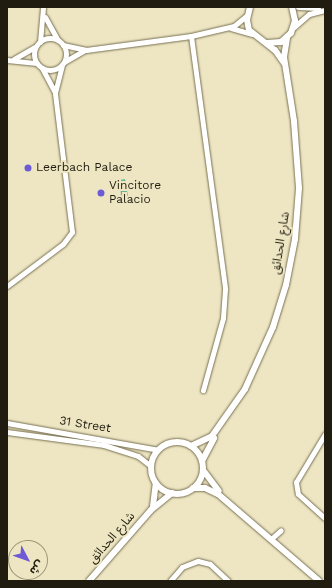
<!DOCTYPE html>
<html>
<head>
<meta charset="utf-8">
<style>
  body { margin:0 }
  #map { position:relative; width:332px; height:588px; overflow:hidden; background:#eee6c3; font-family:"Work Sans","Noto Sans Arabic",sans-serif }
  div>[style] { position:absolute }
  .water>* { inset:0; background:#6db495 }
  .roads { filter:drop-shadow(0 0 1px #787051) drop-shadow(0 0 1px #787051) }
  .minor>* { height:5px; margin:-2.5px; padding:0 2.5px; transform-origin:2.5px; border-radius:2.5px; background:#fff }
  .minor>.ring { margin:-2.5px; padding:0; box-sizing:content-box; background:none; border:5px solid #fff; border-radius:50% }
  .tertiary>* { height:6px; margin:-3px; padding:0 3px; transform-origin:3px; border-radius:3px; background:#fff }
  .tertiary>.ring { margin:-3px; padding:0; box-sizing:content-box; background:none; border:6px solid #fff; border-radius:50% }
  .dots>* { width:11px; height:11px; translate:-50% -50%; box-sizing:border-box; border:2px solid #eee6c3; border-radius:50% }
  span { translate:-50% -50%; white-space:nowrap; text-align:center; line-height:1.15; -webkit-text-stroke:4px #eee6c3; paint-order:stroke }
  .poi-label { font-size:12px; color:#201d10 }
  .left { translate:0 -50%; text-align:left }
  .street-label { font-size:12px; color:#201d10 }
  .frame { position:absolute; inset:0; border:8px solid #201d10; pointer-events:none }
  .north { position:absolute; left:8px; top:540px; width:40px; height:40px; box-sizing:border-box; background:#eee6c3; border:1px solid #9c967b; border-radius:50%; rotate:131deg; font-size:11px; font-weight:700; line-height:16px; text-align:center; color:#201d10 }
  .north::after { content:''; display:block; margin:auto; width:14px; height:18px; background:#6d5ad4; clip-path:polygon(50% 0,100% 100%,50% 72%,0 100%) }
</style>
</head>
<body>
<div id="map">
  <div class="water">
    <i style="clip-path:polygon(125px 179px,128px 196px,125px 198px,121px 197px,120px 180px)"></i>
  </div>
  <div class="roads">
    <div class="minor">
      <i style="left:298px;top:7px;width:20px;rotate:3deg"></i>
      <i style="left:45px;top:17px;width:26px;rotate:61deg"></i>
      <i style="left:294px;top:27px;width:20px;rotate:-41deg"></i>
      <i style="left:309px;top:14px;width:16px;rotate:-14deg"></i>
      <i style="left:231px;top:28px;width:22px;rotate:16deg"></i>
      <i style="left:191px;top:36px;width:255px;rotate:82.3deg"></i>
      <i style="left:225px;top:289px;width:29px;rotate:94deg"></i>
      <i style="left:223px;top:318px;width:75px;rotate:105.5deg"></i>
      <i class="ring" style="left:34px;top:38px;width:27px;height:27px"></i>
      <i style="left:40px;top:42px;width:35px;rotate:-85deg"></i>
      <i style="left:63px;top:45px;width:24px;rotate:12deg"></i>
      <i style="left:86px;top:50px;width:106px;rotate:-7.6deg"></i>
      <i style="left:191px;top:36px;width:44px;rotate:-13.1deg"></i>
      <i style="left:234px;top:26px;width:17px;rotate:-40deg"></i>
      <i style="left:14px;top:59px;width:24px;rotate:-30deg"></i>
      <i style="left:7px;top:60px;width:30px;rotate:6deg"></i>
      <i style="left:64px;top:62px;width:24px;rotate:-30deg"></i>
      <i style="left:42px;top:68px;width:26px;rotate:62deg"></i>
      <i style="left:7px;top:286px;width:70px;rotate:-36.9deg"></i>
      <i style="left:63px;top:244px;width:15px;rotate:-53deg"></i>
      <i style="left:72px;top:232px;width:140px;rotate:-97deg"></i>
      <i style="left:55px;top:93px;width:29px;rotate:-76deg"></i>
      <i style="left:7px;top:423px;width:153px;rotate:10.1deg"></i>
      <i style="left:7px;top:432px;width:98px;rotate:7.6deg"></i>
      <i style="left:104px;top:445px;width:36px;rotate:18deg"></i>
      <i style="left:138px;top:456px;width:16px;rotate:38deg"></i>
      <i style="left:325px;top:434px;width:56px;rotate:121.1deg"></i>
      <i style="left:296px;top:482px;width:12px;rotate:81deg"></i>
      <i style="left:298px;top:494px;width:36px;rotate:42deg"></i>
      <i style="left:271px;top:539px;width:13px;rotate:-42deg"></i>
      <i style="left:170px;top:581px;width:18px;rotate:-49deg"></i>
      <i style="left:182px;top:567px;width:17px;rotate:-21deg"></i>
      <i style="left:198px;top:561px;width:12px;rotate:14deg"></i>
      <i style="left:210px;top:564px;width:25px;rotate:43deg"></i>
    </div>
    <div class="tertiary">
      <i style="left:250px;top:7px;width:13px;rotate:103deg"></i>
      <i style="left:247px;top:20px;width:10px;rotate:79deg"></i>
      <i style="left:249px;top:30px;width:33px;rotate:38deg"></i>
      <i style="left:275px;top:50px;width:16px;rotate:55deg"></i>
      <i style="left:267px;top:43px;width:14px;rotate:-4deg"></i>
      <i style="left:281px;top:42px;width:13px;rotate:-42deg"></i>
      <i style="left:291px;top:33px;width:13px;rotate:-72deg"></i>
      <i style="left:295px;top:21px;width:14px;rotate:-102deg"></i>
      <i class="ring" style="left:151px;top:442px;width:46px;height:46px"></i>
      <i style="left:191px;top:446px;width:23px;rotate:-25deg"></i>
      <i style="left:212px;top:436px;width:57px;rotate:-54.9deg"></i>
      <i style="left:245px;top:389px;width:68px;rotate:-65.7deg"></i>
      <i style="left:273px;top:327px;width:44px;rotate:-72.8deg"></i>
      <i style="left:286px;top:285px;width:47px;rotate:-78.9deg"></i>
      <i style="left:295px;top:239px;width:51px;rotate:-85.5deg"></i>
      <i style="left:299px;top:188px;width:67px;rotate:-94.3deg"></i>
      <i style="left:294px;top:121px;width:65px;rotate:-98.9deg"></i>
      <i style="left:284px;top:57px;width:19px;rotate:-81deg"></i>
      <i style="left:202px;top:461px;width:26px;rotate:-62deg"></i>
      <i style="left:203px;top:470px;width:26px;rotate:53deg"></i>
      <i style="left:193px;top:488px;width:12px"></i>
      <i style="left:205px;top:488px;width:14px;rotate:25deg"></i>
      <i style="left:218px;top:494px;width:133px;rotate:40.7deg"></i>
      <i style="left:153px;top:506px;width:23px;rotate:-83deg"></i>
      <i style="left:89px;top:581px;width:94px;rotate:-48.9deg"></i>
      <i style="left:151px;top:510px;width:27px;rotate:-39deg"></i>
    </div>
  </div>
  <div class="dots">
    <i style="left:28px;top:168px;background:#6d5ad4"></i>
    <i style="left:101px;top:193px;background:#6d5ad4"></i>
  </div>
  <div class="poi-label">
    <span class="left" style="left:36px;top:168px">Leerbach Palace</span>
    <span class="left" style="left:109px;top:193px">Vincitore<br>Palacio</span>
  </div>
  <div class="street-label">
    <span style="left:281px;top:243px;rotate:-81deg">شارع الحدائق</span>
    <span style="left:85px;top:425px;rotate:9deg">31 Street</span>
    <span style="left:112px;top:538px;rotate:-49deg">شارع الحدائق</span>
  </div>
  <div class="frame"></div>
  <div class="north">ش</div>
</div>
</body>
</html>
